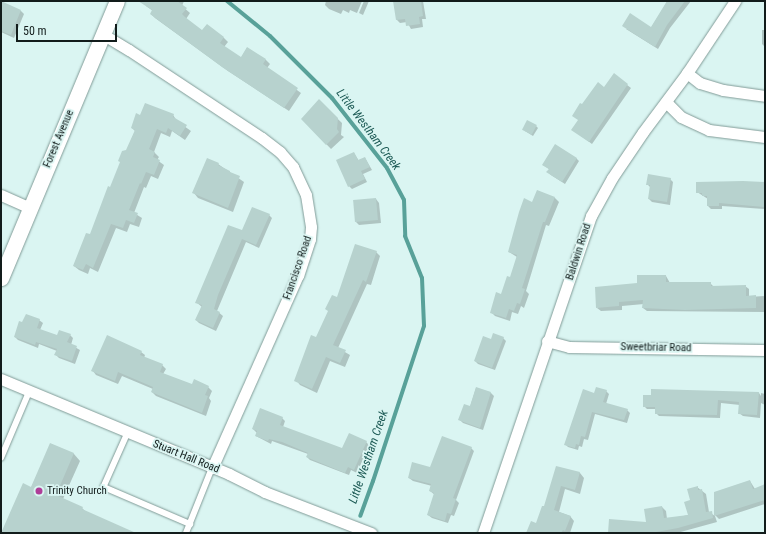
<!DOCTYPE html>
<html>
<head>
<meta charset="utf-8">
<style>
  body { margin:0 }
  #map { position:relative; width:766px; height:534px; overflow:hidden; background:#daf5f2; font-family:"Roboto Condensed",sans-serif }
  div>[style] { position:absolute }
  .shadow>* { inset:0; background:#0003 }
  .stream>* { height:4px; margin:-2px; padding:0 2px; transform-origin:2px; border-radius:2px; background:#58a199 }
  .building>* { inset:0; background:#b7d2ce; transform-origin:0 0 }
  .roads { filter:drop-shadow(0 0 1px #819b97) drop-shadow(0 0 1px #819b97) }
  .lane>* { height:5.5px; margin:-2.75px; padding:0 2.75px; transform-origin:2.75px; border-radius:2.75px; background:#fff }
  .street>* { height:11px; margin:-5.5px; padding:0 5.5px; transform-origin:5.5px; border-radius:5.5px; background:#fff }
  .secondary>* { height:15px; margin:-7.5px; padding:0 7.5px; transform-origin:7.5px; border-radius:7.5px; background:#fff }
  .dots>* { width:11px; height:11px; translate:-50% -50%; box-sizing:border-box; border:2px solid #daf5f2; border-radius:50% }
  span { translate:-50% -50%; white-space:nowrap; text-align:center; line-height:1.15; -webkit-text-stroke:3.5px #daf5f2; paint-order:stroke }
  .street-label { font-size:11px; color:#121c1b }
  .poi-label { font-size:11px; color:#121c1b }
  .left { translate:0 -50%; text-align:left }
  .water-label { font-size:12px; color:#1a5853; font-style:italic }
  .frame { position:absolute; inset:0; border:2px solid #121c1b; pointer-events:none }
  .scale { position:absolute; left:16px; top:24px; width:101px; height:18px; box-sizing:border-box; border:2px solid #121c1b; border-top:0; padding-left:5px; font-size:12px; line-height:14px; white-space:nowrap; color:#121c1b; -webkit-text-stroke:3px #daf5f2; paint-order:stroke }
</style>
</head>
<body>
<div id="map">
  <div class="shadow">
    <i style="clip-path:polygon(150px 1px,184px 1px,182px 6px,190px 13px,186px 19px,202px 31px,207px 25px,224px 38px,228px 42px,224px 47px,241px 58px,247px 48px,266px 60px,270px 64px,267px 68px,301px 93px,289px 111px,228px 71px,155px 18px,151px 14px,153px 11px,146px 6px)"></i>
    <i style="clip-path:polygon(326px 1px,362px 1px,357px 13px,350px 10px,349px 13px,343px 10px,341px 14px,329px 9px,325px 5px)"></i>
    <i style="clip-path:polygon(364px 1px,369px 1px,363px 15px,359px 13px)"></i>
    <i style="clip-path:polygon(394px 1px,423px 1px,426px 19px,422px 19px,423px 27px,411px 29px,407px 22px,400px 23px,397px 20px)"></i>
    <i style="clip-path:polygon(666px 1px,691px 1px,670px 28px,658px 49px,626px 29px,651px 28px,667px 2px)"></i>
    <i style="clip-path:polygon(1px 10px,21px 11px,24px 14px,14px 38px,1px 32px)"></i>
    <i style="clip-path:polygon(762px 30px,765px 30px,765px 47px,762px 44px)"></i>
    <i style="clip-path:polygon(614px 75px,631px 88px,592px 144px,573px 130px,579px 120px,583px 106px,604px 88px)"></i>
    <i style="clip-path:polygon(319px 101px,342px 123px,341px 135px,344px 137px,331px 149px,302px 119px)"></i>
    <i style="clip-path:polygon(173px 115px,177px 121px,191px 131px,185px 140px,172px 131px,170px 137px,161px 133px,154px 152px,159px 157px,157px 160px,164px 165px,158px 179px,151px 176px,146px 188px,144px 187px,134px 213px,142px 218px,139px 227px,130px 224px,127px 232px,116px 228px,98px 272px,90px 268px,88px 274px,79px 270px,74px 266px,90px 236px,135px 131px,132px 128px,141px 117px)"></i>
    <i style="clip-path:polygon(536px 126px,538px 128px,533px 136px,525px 131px)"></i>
    <i style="clip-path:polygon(354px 153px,359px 161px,365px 158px,372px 170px,363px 174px,367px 182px,352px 189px,349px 186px)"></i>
    <i style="clip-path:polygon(576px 158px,579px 161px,565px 184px,551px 175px,548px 172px,549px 169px,543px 165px)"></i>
    <i style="clip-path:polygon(218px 164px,244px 182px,233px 212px,198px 198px,194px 193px)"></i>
    <i style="clip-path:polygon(670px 179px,673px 182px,670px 205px,652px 202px,649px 199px,651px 188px,647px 184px)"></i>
    <i style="clip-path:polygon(765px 183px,765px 209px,722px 206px,722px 209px,711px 209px,708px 206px,708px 199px,697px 192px)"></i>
    <i style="clip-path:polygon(538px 191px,555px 198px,559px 202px,549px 226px,546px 225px,526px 291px,529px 294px,524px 308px,521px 306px,518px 314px,512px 312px,510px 321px,495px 316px,491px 312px,511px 278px,517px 257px,509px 252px)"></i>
    <i style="clip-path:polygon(376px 199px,379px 203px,381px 223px,359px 225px,356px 222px)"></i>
    <i style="clip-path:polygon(269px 215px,272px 218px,259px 248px,246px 242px,217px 311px,223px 316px,216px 331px,199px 323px,196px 320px,202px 307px,196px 302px,242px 231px)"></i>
    <i style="clip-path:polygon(376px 252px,380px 256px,371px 285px,367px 284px,338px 348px,350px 355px,345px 367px,330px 361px,317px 393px,300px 385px,296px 380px,316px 339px)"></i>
    <i style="clip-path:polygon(666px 276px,670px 283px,710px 283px,714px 287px,745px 286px,749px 289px,749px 297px,765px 296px,765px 312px,647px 311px,643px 308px,644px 304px,622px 306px,622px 310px,601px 311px,597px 308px,638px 284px)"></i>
    <i style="clip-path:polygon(39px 320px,43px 323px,40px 330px,58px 336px,70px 335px,73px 338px,71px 345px,80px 350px,75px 364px,59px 358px,56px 355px,57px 351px,39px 344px,38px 348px,18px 340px,15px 337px)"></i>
    <i style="clip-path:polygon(503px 338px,506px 341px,495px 370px,478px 364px,475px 361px)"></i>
    <i style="clip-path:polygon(141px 352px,145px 355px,144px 358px,162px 365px,166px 369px,163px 374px,192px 385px,208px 387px,212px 391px,209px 398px,211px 401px,206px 416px,156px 396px,152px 392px,153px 389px,122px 376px,118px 384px,96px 375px,93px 371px)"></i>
    <i style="clip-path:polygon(476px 388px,491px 393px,494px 396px,483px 430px,463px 423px,460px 420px,470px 407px)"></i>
    <i style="clip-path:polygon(606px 391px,609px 394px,606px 404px,627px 410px,630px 413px,627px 423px,595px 414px,588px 440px,584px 439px,582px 447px,579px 446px,578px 450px,568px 447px,565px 444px)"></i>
    <i style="clip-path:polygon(759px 393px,761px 396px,761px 393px,765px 394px,765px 405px,761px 403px,760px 418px,743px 416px,739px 413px,740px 405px,721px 403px,720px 418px,659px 416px,656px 413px,656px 409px,647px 409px,644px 406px)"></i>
    <i style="clip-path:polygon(282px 418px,285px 421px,283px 427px,343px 450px,366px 442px,369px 445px,357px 473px,351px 470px,349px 475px,310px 460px,307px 457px,308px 454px,272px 441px,271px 444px,256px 436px,257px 433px,253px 429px)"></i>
    <i style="clip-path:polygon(51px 444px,74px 454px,80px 461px,63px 499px,82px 508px,86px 512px,134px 533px,2px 533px,31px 488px)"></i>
    <i style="clip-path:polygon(471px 448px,474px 451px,456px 500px,459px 503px,454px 516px,451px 515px,448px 523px,432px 518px,428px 515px,435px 495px,430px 491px,432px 486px,413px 481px,409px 478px)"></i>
    <i style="clip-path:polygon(557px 467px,580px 473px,584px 478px,580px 494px,565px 489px,559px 512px,570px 516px,574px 521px,570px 533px,529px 533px,537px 524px,545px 508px)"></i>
    <i style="clip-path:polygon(750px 481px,755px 489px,765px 486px,765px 504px,719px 519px,715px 515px)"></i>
    <i style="clip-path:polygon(697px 487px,706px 494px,709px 512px,715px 516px,717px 522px,677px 533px,610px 533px,648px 523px,662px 507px,666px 511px,667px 519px,689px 515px,691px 501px)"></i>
  </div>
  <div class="stream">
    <i style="left:227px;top:1px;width:55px;rotate:39.1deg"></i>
    <i style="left:270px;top:36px;width:88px;rotate:45deg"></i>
    <i style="left:332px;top:98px;width:89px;rotate:51.8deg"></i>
    <i style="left:387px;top:168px;width:36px;rotate:62deg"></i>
    <i style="left:404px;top:200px;width:36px;rotate:88deg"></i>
    <i style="left:405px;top:236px;width:45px;rotate:68deg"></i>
    <i style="left:422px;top:278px;width:48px;rotate:87.6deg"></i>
    <i style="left:424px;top:326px;width:163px;rotate:108.2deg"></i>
    <i style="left:373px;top:481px;width:37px;rotate:110deg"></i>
  </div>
  <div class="building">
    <i style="clip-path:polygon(1px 1px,21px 10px,11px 35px,1px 31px)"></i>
    <i style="clip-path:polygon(138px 1px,177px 1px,187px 8px,182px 14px,185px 17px,202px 30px,207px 24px,224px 37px,220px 43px,241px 57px,247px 47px,266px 59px,263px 64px,298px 88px,284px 108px,222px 67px,150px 14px,152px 10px)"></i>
    <i style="clip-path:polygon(393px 1px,421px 1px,423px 16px,419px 17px,420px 24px,406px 26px,405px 19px,396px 20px)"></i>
    <i style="clip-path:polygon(667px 1px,685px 1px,667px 25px,655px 47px,622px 26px,630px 13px,651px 27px)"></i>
    <i style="clip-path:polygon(614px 73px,628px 84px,589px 142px,571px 130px,578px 120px,572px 116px,580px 103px,582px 104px,598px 82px,604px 87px)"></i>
    <i style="clip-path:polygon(319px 99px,338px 118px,337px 129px,339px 132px,326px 145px,301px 119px)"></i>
    <i style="clip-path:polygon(145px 103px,174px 114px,173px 117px,187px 125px,180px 136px,168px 128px,166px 133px,157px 129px,149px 149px,155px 152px,153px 157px,160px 160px,154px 175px,146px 172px,141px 184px,140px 183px,129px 210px,138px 213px,134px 223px,126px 220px,123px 228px,111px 224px,93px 268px,86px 264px,83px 270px,73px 266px,86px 233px,90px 234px,108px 186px,110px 187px,120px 162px,118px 161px,122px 151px,126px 150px,135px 130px,131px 128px,136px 113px,140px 115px)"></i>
    <i style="left:527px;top:120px;width:11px;height:11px;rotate:27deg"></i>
    <i style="clip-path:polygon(555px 144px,577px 158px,562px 182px,546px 172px,549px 169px,542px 165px)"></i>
    <i style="clip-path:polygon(354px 152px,358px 160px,365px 157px,370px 167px,361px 171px,365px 179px,348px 187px,336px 160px)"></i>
    <i style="clip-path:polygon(207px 158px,219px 163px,218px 165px,230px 171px,230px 172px,240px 176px,228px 208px,192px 193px)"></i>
    <i style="clip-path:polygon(648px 174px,671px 178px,667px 202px,648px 199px,650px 185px,646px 185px)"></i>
    <i style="clip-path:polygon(743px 181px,765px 182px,765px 207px,719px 203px,719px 206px,707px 206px,707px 196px,702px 196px,702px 193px,696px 193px,696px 182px)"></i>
    <i style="clip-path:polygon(537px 190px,555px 197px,545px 222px,543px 222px,522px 288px,525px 289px,520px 304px,517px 303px,514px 311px,509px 309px,506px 318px,490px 313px,496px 292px,501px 294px,507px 276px,510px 277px,517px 255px,508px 252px,519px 212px,524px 198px,532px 202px)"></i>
    <i style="left:376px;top:198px;width:22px;height:23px;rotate:85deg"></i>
    <i style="clip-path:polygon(252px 207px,270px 214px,256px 245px,242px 239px,218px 295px,214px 309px,220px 312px,213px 328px,195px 320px,202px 305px,195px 303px,228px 225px,242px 230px)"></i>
    <i style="clip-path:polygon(355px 244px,377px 251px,366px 282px,363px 280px,333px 345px,346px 350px,340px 363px,326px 357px,312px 389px,294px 381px,311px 335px,316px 337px,328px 311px,325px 309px,332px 295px,337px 297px)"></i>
    <i style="clip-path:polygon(637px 275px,666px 275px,666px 282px,711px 282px,711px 286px,746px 285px,746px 296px,756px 295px,756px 308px,685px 310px,642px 308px,643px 300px,619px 302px,619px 306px,596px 308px,595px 287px,637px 283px)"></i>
    <i style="clip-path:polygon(26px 314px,40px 319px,37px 328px,57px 335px,59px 330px,71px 334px,67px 342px,77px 346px,72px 361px,54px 355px,57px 349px,36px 342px,35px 345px,14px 337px,19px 321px,22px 322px)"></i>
    <i style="clip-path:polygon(493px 333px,504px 337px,492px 368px,474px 361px,483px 336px,491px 339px)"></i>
    <i style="clip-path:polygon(107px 335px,142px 351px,140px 355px,163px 364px,160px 372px,192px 384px,194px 379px,209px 386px,205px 395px,208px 396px,202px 413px,151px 392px,153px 387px,118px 372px,115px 381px,91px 371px)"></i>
    <i style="clip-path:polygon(476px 387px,491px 392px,480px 428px,458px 420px,464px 404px,470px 406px)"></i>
    <i style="clip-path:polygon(596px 387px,607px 390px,603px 402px,628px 409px,624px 420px,592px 412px,585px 437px,581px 436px,579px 445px,576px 444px,575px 448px,564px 445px,583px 389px,594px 393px)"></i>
    <i style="clip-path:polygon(651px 389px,759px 392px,757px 415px,738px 414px,739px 402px,718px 400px,717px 415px,655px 414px,655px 407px,643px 407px,643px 395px,651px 395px)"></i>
    <i style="clip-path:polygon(260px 408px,283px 417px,280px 425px,342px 448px,349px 433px,367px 441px,354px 470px,348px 467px,345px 473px,306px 457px,308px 453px,282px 442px,269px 439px,268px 441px,255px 436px,257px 431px,252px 429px)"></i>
    <i style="clip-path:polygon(442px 436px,472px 447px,453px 498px,456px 499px,451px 514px,447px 513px,445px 521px,427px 515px,434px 493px,429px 491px,431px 484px,408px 478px,412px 462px,430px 467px)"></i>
    <i style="clip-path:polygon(50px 443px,74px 453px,56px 495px,83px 507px,82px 509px,136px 533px,1px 533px,23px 483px,31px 487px)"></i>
    <i style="clip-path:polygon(556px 466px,580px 472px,575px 490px,561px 486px,554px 510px,571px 516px,565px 531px,563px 530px,561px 533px,526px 533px,531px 521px,536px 523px,542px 506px,544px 506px)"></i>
    <i style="clip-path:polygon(750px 480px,753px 489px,765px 484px,765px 500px,714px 516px,714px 492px)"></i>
    <i style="clip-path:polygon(698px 486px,698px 490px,702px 489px,706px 512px,712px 511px,713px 518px,678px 528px,651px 533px,608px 533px,609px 519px,646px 522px,644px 509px,662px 506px,664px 518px,688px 515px,684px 502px,690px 500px,687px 489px)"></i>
  </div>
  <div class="roads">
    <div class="lane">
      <i style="left:128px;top:433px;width:59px;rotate:114deg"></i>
      <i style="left:104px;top:487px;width:94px;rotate:23.3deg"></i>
      <i style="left:1px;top:458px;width:72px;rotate:-67deg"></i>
      <i style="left:186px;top:533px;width:70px;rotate:-68.2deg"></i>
    </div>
    <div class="street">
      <i style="left:104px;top:35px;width:29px;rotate:31deg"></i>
      <i style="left:129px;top:50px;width:159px;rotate:33.5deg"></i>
      <i style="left:262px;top:138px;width:23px;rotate:38deg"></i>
      <i style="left:280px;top:152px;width:20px;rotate:49deg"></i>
      <i style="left:293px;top:167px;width:31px;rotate:65deg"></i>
      <i style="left:306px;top:195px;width:32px;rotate:81deg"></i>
      <i style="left:311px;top:227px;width:12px;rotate:95deg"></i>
      <i style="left:310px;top:239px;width:38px;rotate:108deg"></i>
      <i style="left:298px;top:275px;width:211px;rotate:114deg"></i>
      <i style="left:687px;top:73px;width:16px;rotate:38deg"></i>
      <i style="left:700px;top:83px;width:24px;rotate:17deg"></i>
      <i style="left:723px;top:90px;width:42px;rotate:8.1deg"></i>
      <i style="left:666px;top:102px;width:21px;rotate:45deg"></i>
      <i style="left:681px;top:117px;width:31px;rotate:25deg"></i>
      <i style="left:709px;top:130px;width:56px;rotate:7.1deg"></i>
      <i style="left:1px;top:195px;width:32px;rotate:24deg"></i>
      <i style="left:547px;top:341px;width:23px;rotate:15deg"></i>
      <i style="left:569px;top:347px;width:196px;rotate:0.9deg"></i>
      <i style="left:1px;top:379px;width:247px;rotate:22.6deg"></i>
      <i style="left:229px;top:474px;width:40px;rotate:26.6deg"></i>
      <i style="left:265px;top:492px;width:114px;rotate:21.1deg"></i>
      <i style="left:483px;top:533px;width:335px;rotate:-71.2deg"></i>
      <i style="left:591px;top:216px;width:43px;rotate:-61.1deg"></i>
      <i style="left:612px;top:178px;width:55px;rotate:-56deg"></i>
      <i style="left:643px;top:132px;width:74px;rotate:-53.3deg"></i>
      <i style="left:687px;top:73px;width:87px;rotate:-56.3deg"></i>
    </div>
    <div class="secondary">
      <i style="left:1px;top:278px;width:300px;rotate:-67.3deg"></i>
    </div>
  </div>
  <div class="dots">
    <i style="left:39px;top:491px;background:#af3d98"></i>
  </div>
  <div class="street-label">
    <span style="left:59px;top:139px;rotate:-67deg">Forest Avenue</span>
    <span style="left:579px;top:252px;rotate:-72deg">Baldwin Road</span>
    <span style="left:298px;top:268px;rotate:-71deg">Francisco Road</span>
    <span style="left:656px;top:348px;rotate:1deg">Sweetbriar Road</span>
    <span style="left:186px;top:457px;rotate:22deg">Stuart Hall Road</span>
  </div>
  <div class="poi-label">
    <span class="left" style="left:47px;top:491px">Trinity Church</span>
  </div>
  <div class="water-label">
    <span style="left:368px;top:130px;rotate:53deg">Little Westham Creek</span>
    <span style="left:369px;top:457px;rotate:-71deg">Little Westham Creek</span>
  </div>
  <div class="frame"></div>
  <div class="scale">50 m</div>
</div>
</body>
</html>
